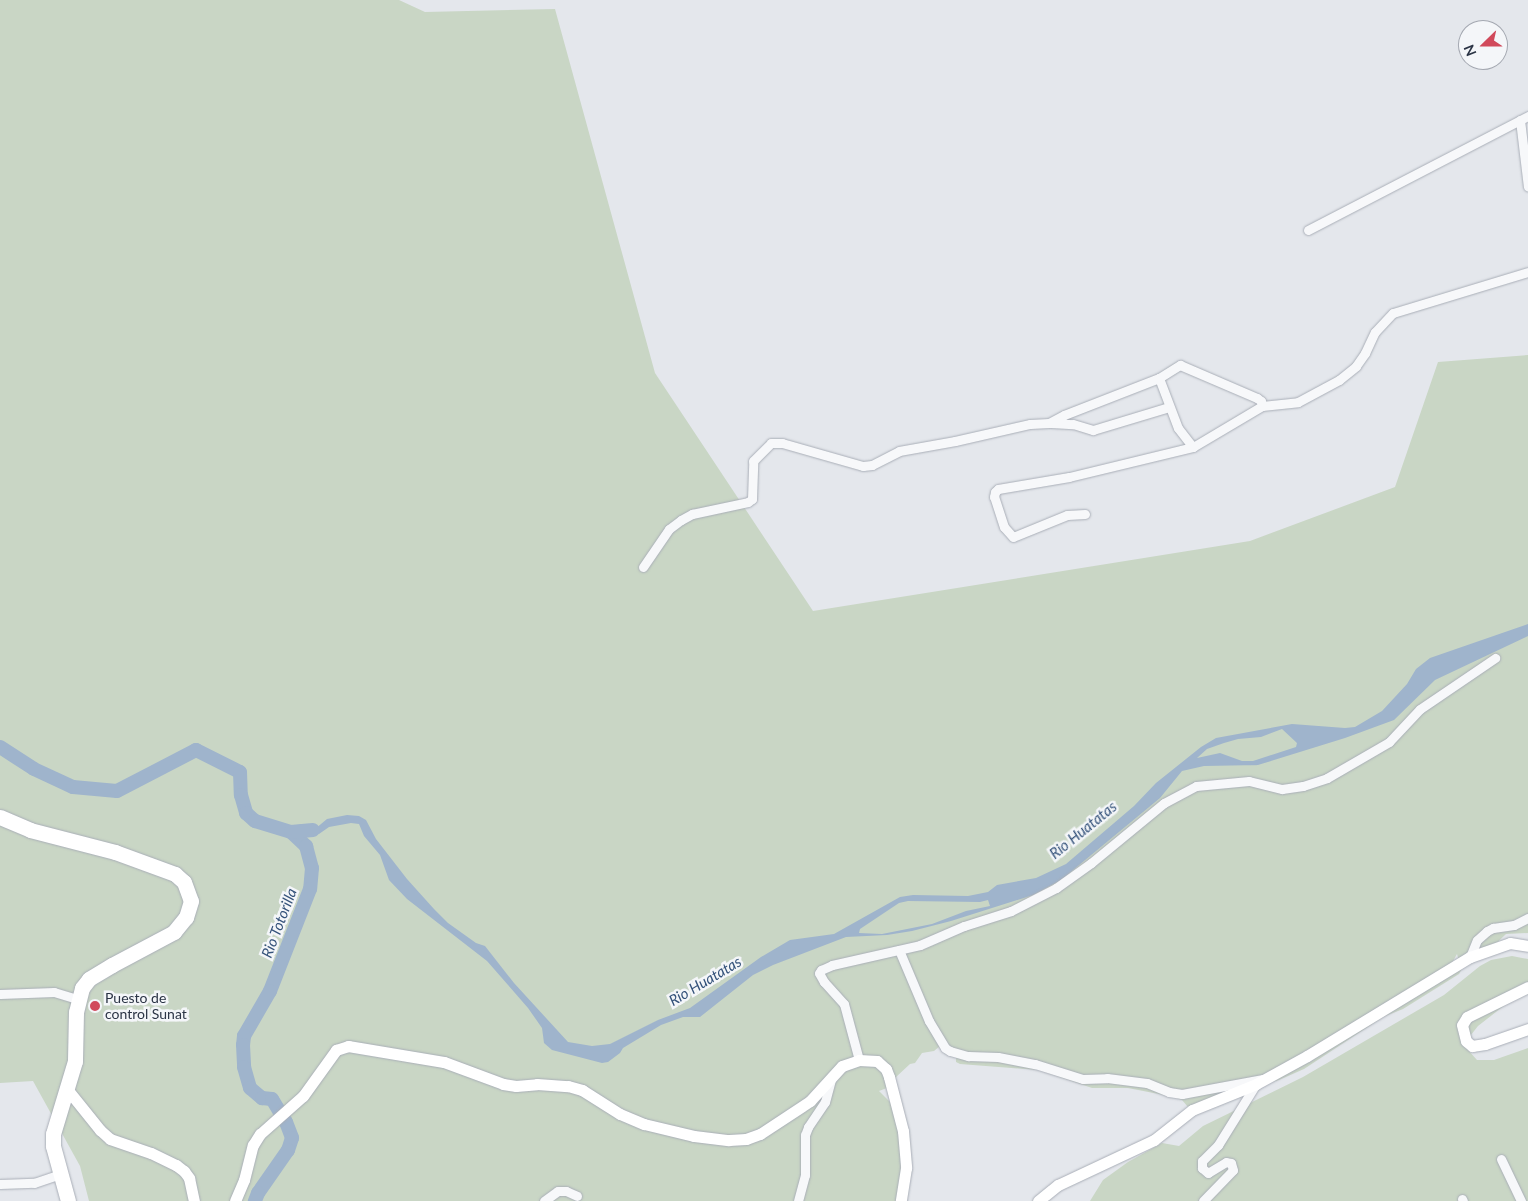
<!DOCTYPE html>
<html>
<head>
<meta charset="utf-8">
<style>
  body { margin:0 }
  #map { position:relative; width:1528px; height:1201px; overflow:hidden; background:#e4e7ec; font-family:Lato,sans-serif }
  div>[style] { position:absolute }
  .green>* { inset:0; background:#c9d6c5 }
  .water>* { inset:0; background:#9fb4cc }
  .river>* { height:14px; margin:-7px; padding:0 7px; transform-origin:7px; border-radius:7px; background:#9fb4cc }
  .roads { filter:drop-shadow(0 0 1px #a9aeb7) drop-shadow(0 0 1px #a9aeb7) }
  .street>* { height:9px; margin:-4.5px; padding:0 4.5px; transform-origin:4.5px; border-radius:4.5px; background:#f7f8fa }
  .secondary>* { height:11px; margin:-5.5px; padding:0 5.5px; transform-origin:5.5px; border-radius:5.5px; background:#fff }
  .highway>* { height:15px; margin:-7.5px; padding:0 7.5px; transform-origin:7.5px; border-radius:7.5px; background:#fff }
  .dots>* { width:14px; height:14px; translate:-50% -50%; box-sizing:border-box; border:2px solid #f4f6f9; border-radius:50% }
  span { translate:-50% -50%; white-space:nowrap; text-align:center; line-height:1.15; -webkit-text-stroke:5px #f4f6f9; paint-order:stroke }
  .poi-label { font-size:14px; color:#2b3445 }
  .left { translate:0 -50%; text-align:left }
  .water-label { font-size:15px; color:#34527a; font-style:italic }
  .north { position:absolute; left:1458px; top:20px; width:50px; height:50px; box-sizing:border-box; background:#f4f6f9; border:1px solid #a4a8b1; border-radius:50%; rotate:248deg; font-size:14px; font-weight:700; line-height:20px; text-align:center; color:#2b3445 }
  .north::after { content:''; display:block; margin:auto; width:18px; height:22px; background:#d1495b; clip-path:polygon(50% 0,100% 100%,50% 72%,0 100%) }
</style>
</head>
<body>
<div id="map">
  <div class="green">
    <i style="clip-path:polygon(0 0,399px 0,425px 12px,555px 9px,655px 373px,813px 611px,1250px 541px,1395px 487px,1438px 362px,1528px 355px,1528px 933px,1506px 934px,1480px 959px,1466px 966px,1459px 961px,1457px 954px,1452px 963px,1463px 967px,1459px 974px,1403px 1009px,1383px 1017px,1304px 1069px,1279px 1080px,1188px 1107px,1182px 1100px,1174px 1097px,1128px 1088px,1092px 1088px,1039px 1070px,960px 1064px,956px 1062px,956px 1056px,940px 1046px,934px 1051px,922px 1053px,915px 1063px,910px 1064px,896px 1077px,892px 1086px,879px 1091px,895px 1107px,899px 1119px,902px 1201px,89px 1201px,80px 1166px,33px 1081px,0 1083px)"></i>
    <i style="clip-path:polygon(1512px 956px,1528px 959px,1528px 987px,1478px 1026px,1467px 1040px,1468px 1050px,1477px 1060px,1494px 1060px,1528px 1048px,1528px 1201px,1090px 1201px,1103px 1180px,1128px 1162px,1162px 1143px,1179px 1146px,1203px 1126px,1303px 1077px,1444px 995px,1480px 966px,1491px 960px)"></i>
  </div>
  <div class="water">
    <i style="clip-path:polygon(evenodd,1528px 624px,1528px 636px,1435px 680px,1394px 720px,1345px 738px,1258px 765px,1204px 766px,1182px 771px,1160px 798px,1061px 880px,1033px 895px,951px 921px,912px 931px,887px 935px,846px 937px,773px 965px,753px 975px,700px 1017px,683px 1017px,661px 1025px,623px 1048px,620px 1053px,608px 1062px,602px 1063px,552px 1050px,544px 1043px,542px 1028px,528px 1008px,487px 961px,407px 899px,389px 880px,380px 855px,364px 836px,359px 824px,351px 823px,329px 827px,319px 834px,309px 830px,297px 833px,289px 826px,305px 824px,315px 829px,327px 819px,347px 815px,359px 816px,366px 820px,376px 839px,407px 879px,434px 909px,448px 923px,476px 943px,485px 946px,514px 983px,568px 1042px,592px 1046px,610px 1044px,658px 1020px,690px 1008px,761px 957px,790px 940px,834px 934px,900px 897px,913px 895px,968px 896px,988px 892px,997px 885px,1036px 878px,1066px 864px,1134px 806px,1156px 783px,1201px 747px,1216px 738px,1292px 724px,1345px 728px,1355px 727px,1382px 711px,1407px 684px,1416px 669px,1430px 658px,1528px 624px,1282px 729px,1297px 743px,1296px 747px,1253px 761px,1242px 761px,1220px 753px,1197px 758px,1207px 749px,1224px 743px,1238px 739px,1261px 737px,1282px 729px,1528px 624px,988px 900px,990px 906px,966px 911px,932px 924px,882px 934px,859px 933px,860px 929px,899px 903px,908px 901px,980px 902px,988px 900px)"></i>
  </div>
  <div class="river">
    <i style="left:0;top:747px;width:40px;rotate:32.9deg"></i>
    <i style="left:34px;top:769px;width:43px;rotate:24.8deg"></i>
    <i style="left:73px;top:787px;width:44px;rotate:5.2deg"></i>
    <i style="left:117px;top:791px;width:89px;rotate:-27.4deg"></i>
    <i style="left:196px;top:750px;width:49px;rotate:26.6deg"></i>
    <i style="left:240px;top:772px;width:23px;rotate:88deg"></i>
    <i style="left:241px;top:795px;width:19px;rotate:74deg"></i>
    <i style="left:246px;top:813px;width:12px;rotate:42deg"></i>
    <i style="left:255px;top:821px;width:38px;rotate:17deg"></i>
    <i style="left:291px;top:832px;width:21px;rotate:43deg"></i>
    <i style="left:306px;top:846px;width:23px;rotate:75deg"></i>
    <i style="left:312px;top:868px;width:21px;rotate:95deg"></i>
    <i style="left:310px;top:889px;width:110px;rotate:111.4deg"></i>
    <i style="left:270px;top:991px;width:52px;rotate:120deg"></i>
    <i style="left:244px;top:1036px;width:9px;rotate:96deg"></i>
    <i style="left:243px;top:1045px;width:22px;rotate:87deg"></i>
    <i style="left:244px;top:1067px;width:22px;rotate:74deg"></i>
    <i style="left:250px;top:1088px;width:16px;rotate:40deg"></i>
    <i style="left:262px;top:1098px;width:10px;rotate:6deg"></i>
    <i style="left:272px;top:1099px;width:27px;rotate:59deg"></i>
    <i style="left:286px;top:1122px;width:17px;rotate:69deg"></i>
    <i style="left:292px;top:1138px;width:13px;rotate:108deg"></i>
    <i style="left:288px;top:1150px;width:52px;rotate:124.9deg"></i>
    <i style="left:258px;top:1193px;width:9px;rotate:111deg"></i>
    <i style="left:291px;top:832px;width:22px;rotate:-5deg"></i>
  </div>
  <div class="roads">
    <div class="street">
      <i style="left:1520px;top:120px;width:67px;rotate:83.2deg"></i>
      <i style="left:1308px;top:230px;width:248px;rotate:-27.4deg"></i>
      <i style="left:1159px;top:378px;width:53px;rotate:69.2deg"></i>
      <i style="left:1178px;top:428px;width:24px;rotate:52deg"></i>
      <i style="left:1051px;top:423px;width:22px;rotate:3deg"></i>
      <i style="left:1073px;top:424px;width:21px;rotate:17deg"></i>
      <i style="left:1093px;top:430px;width:79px;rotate:-16.8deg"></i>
      <i style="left:1085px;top:514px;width:18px;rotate:177deg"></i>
      <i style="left:1067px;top:515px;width:58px;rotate:157.8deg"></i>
      <i style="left:1013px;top:537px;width:13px;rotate:-132deg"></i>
      <i style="left:1004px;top:527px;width:32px;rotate:-108deg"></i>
      <i style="left:994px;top:497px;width:5px;rotate:-79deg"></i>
      <i style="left:995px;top:492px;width:4px;rotate:-45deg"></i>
      <i style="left:998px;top:489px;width:72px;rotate:-9.6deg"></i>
      <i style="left:1069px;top:477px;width:128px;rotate:-13.6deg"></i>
      <i style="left:1193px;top:447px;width:80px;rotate:-30.7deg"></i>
      <i style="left:1262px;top:406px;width:36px;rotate:-6deg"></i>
      <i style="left:1298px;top:402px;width:47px;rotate:-28.2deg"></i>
      <i style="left:1339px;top:380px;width:22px;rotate:-39deg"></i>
      <i style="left:1356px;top:366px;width:16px;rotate:-55deg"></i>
      <i style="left:1365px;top:353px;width:23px;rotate:-65deg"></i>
      <i style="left:1375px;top:332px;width:26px;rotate:-47deg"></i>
      <i style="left:1393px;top:313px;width:141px;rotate:-16.9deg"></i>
      <i style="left:643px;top:567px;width:46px;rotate:-55.6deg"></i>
      <i style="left:669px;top:529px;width:15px;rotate:-37deg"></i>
      <i style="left:681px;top:520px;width:13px;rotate:-29deg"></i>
      <i style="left:692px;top:514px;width:57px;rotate:-12.1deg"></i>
      <i style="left:748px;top:502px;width:5px;rotate:-37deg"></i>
      <i style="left:752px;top:499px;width:38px;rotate:-88deg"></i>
      <i style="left:753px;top:461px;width:25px;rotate:-45deg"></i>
      <i style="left:771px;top:443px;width:11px"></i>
      <i style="left:782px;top:443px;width:84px;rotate:15.9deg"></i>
      <i style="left:863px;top:466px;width:9px;rotate:-6deg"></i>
      <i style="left:872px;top:465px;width:30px;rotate:-27deg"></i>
      <i style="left:899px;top:451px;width:57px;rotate:-10.1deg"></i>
      <i style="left:955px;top:441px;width:77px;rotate:-12.8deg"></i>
      <i style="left:1030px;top:424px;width:19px;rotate:-3deg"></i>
      <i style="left:1049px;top:423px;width:17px;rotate:-28deg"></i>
      <i style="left:1064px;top:415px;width:102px;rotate:-21.3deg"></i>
      <i style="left:1159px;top:378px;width:25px;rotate:-32deg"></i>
      <i style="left:1180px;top:365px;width:84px;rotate:23.2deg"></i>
      <i style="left:1257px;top:398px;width:5px;rotate:37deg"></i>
      <i style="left:1261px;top:401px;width:5px;rotate:79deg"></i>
      <i style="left:899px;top:950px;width:77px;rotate:67.1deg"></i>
      <i style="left:929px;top:1021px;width:31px;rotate:59deg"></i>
      <i style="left:945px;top:1048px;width:6px;rotate:31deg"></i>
      <i style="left:950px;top:1051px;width:19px;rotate:16deg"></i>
      <i style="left:968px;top:1056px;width:30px;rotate:2deg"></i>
      <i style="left:998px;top:1057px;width:38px;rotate:11deg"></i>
      <i style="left:1035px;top:1064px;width:50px;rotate:17.4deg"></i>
      <i style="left:1083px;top:1079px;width:24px;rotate:-2deg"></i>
      <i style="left:1107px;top:1078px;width:40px;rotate:7.1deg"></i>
      <i style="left:1147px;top:1083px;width:24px;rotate:22deg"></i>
      <i style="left:1169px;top:1092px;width:13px;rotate:9deg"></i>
      <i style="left:1182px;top:1094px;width:81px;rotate:-10.6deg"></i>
      <i style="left:1470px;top:957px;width:18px;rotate:-68deg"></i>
      <i style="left:1477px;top:940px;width:13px;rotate:-42deg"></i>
      <i style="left:1487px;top:931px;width:7px;rotate:-27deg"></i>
      <i style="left:1493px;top:928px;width:21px;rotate:-8deg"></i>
      <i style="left:1514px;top:925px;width:16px;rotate:-27deg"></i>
      <i style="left:0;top:994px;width:54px;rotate:-2.1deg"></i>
      <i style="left:54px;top:992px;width:24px;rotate:17deg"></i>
      <i style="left:859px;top:1060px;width:58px;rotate:-105deg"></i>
      <i style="left:844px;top:1004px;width:30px;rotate:-132deg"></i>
      <i style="left:824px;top:982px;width:10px;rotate:-119deg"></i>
      <i style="left:819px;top:973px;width:4px;rotate:-56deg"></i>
      <i style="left:821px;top:970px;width:12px;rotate:-24deg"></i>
      <i style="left:832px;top:965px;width:90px;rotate:-12.8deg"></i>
      <i style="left:920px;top:945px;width:48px;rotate:-23.4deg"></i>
      <i style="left:964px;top:926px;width:49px;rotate:-17.7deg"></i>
      <i style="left:1011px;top:911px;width:51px;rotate:-27.1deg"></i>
      <i style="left:1056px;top:888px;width:43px;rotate:-35.5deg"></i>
      <i style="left:1091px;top:863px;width:94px;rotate:-39.4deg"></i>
      <i style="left:1164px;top:803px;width:36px;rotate:-28deg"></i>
      <i style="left:1196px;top:786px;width:53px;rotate:-5.4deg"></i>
      <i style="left:1249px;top:781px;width:34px;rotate:14deg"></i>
      <i style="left:1282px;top:789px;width:21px;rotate:-8deg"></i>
      <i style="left:1303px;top:786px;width:25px;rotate:-18deg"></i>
      <i style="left:1327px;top:778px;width:72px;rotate:-30.1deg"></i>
      <i style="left:1389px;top:742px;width:45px;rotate:-46.8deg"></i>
      <i style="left:1420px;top:709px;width:91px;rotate:-34.2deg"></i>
      <i style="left:1501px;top:1159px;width:47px;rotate:64.5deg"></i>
      <i style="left:0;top:1184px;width:34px;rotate:-2deg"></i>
      <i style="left:34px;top:1183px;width:28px;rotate:-19deg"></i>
      <i style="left:1462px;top:1199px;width:2px;rotate:63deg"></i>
      <i style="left:544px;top:1201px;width:17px;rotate:-36deg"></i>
      <i style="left:558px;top:1191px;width:8px"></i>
      <i style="left:566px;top:1191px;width:12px;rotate:24deg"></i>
      <i style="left:798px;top:1201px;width:27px;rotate:-75deg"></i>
      <i style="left:805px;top:1175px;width:40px;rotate:-90deg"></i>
      <i style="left:805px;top:1135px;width:9px;rotate:-69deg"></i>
      <i style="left:808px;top:1127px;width:30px;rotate:-56deg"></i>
      <i style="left:825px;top:1102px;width:27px;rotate:-75deg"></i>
      <i style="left:1203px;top:1201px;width:43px;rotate:-45.9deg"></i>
      <i style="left:1233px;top:1170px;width:7px;rotate:-106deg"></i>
      <i style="left:1231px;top:1163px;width:5px;rotate:-169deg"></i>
      <i style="left:1226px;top:1162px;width:21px;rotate:149deg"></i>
      <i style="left:1208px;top:1173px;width:8px;rotate:-140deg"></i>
      <i style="left:1202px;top:1168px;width:7px;rotate:-90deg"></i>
      <i style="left:1202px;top:1161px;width:23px;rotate:-45deg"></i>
      <i style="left:1218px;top:1145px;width:72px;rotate:-58.1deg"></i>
    </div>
    <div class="secondary">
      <i style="left:1528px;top:987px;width:68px;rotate:153.8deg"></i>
      <i style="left:1467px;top:1017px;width:9px;rotate:122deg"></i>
      <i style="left:1462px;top:1025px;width:16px;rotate:76deg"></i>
      <i style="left:1466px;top:1041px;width:8px;rotate:40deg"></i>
      <i style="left:1472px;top:1046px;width:13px;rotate:-9deg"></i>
      <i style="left:1485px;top:1044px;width:46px;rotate:-19.2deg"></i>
      <i style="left:67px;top:1089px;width:53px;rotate:51.2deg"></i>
      <i style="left:100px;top:1130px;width:13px;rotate:42deg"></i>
      <i style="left:110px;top:1139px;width:43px;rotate:18.9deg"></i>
      <i style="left:151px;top:1153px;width:28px;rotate:26deg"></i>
      <i style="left:176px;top:1165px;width:10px;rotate:37deg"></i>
      <i style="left:184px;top:1171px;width:9px;rotate:54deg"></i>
      <i style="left:189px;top:1178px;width:24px;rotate:78deg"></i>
      <i style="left:235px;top:1201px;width:23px;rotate:-67deg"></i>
      <i style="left:244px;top:1180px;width:36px;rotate:-76deg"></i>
      <i style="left:253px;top:1145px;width:13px;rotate:-58deg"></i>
      <i style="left:260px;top:1134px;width:57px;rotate:-41.5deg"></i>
      <i style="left:303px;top:1096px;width:57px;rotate:-54.3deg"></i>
      <i style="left:336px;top:1050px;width:13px;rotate:-18deg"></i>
      <i style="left:348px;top:1046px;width:97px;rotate:9.5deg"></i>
      <i style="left:444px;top:1062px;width:63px;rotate:20.4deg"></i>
      <i style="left:503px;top:1084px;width:13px;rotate:9deg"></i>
      <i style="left:516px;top:1086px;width:21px;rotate:-5deg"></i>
      <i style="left:537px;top:1084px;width:31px;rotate:4deg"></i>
      <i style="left:568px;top:1086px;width:15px;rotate:16deg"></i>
      <i style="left:582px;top:1090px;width:45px;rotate:32.3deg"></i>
      <i style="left:620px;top:1114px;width:26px;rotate:23deg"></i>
      <i style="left:644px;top:1124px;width:51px;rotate:13.5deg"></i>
      <i style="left:694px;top:1136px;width:35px;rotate:7deg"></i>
      <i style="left:729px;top:1140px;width:17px;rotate:-3deg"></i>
      <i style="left:746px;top:1139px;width:15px;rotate:-20deg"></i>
      <i style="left:760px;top:1134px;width:60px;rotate:-33.4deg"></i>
      <i style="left:810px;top:1101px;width:47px;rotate:-47.6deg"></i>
      <i style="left:842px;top:1066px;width:18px;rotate:-19deg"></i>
      <i style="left:859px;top:1060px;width:18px;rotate:3deg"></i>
      <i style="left:877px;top:1061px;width:12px;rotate:42deg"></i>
      <i style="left:886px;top:1069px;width:9px;rotate:69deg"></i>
      <i style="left:889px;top:1077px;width:56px;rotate:75.5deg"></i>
      <i style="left:903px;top:1131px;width:37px;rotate:85deg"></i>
      <i style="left:906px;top:1168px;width:33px;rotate:99deg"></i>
      <i style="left:1038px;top:1201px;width:26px;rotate:-39deg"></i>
      <i style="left:1058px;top:1185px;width:106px;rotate:-25.1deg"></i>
      <i style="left:1154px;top:1140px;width:48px;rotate:-38.3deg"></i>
      <i style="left:1192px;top:1110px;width:69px;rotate:-22.1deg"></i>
      <i style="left:1256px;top:1084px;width:58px;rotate:-28.8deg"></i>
      <i style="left:1307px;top:1056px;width:191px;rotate:-31.3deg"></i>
      <i style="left:1470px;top:957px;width:42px;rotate:-19.3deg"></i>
      <i style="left:1510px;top:943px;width:18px;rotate:9deg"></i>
    </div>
    <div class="highway">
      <i style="left:0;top:817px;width:33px;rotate:23deg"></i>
      <i style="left:30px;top:830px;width:88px;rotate:14.5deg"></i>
      <i style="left:115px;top:852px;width:64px;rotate:20.1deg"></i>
      <i style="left:175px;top:874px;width:12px;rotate:42deg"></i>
      <i style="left:184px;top:882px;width:20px;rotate:70deg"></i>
      <i style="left:191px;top:901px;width:17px;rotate:107deg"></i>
      <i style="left:186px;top:917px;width:19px;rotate:129deg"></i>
      <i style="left:174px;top:932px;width:70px;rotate:152deg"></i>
      <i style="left:112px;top:965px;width:27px;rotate:149deg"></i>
      <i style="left:89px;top:979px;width:11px;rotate:128deg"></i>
      <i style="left:82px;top:988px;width:25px;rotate:104deg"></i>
      <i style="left:76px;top:1012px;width:49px;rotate:91.2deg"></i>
      <i style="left:75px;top:1061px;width:76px;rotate:106.8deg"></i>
      <i style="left:53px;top:1134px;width:12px;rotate:90deg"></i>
      <i style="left:53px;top:1146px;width:57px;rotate:74.7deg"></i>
    </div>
  </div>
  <div class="dots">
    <i style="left:95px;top:1006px;background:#d1495b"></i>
  </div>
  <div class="poi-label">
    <span class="left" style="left:105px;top:1006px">Puesto de<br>control Sunat</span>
  </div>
  <div class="water-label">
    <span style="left:1083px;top:830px;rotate:-39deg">Rio Huatatas</span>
    <span style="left:279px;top:923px;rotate:-69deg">Rio Totorilla</span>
    <span style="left:705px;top:981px;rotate:-31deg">Rio Huatatas</span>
  </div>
  <div class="north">N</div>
</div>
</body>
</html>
